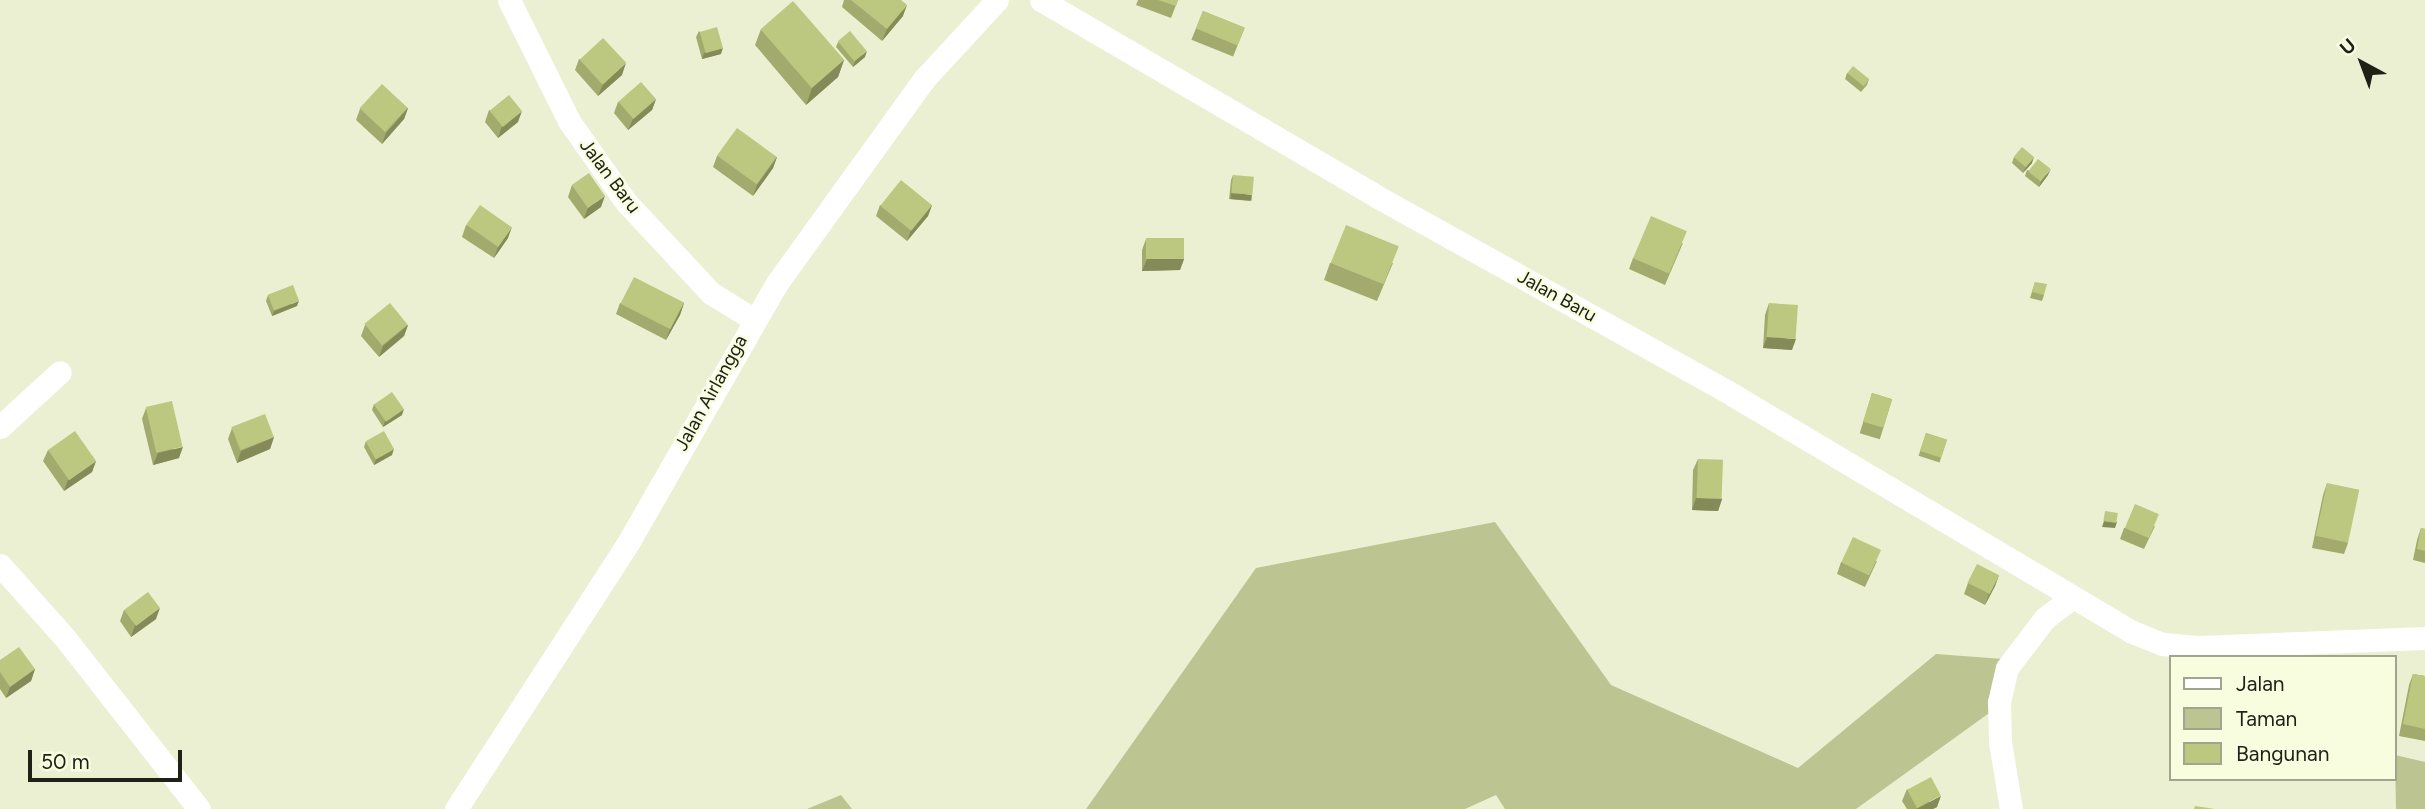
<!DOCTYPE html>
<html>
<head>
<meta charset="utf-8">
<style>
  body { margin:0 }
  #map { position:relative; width:2425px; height:809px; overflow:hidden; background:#ebf0d3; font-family:Figtree,sans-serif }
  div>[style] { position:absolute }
  .green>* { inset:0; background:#bcc492 }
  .minor>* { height:23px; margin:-11.5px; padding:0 11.5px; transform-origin:11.5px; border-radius:11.5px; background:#fff }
  .wall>* { inset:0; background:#a2ab6d; transform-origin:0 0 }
  .shaded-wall>* { inset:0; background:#848b59; transform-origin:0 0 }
  .building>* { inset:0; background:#bcc77f; transform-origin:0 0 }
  span { translate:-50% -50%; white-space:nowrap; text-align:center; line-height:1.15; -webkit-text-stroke:5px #f8fde0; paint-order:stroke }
  .street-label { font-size:19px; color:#1f2016 }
  .legend { position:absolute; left:2169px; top:655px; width:228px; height:126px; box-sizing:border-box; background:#f8fde0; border:2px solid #a1a58f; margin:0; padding:9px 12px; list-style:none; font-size:21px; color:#1f2016 }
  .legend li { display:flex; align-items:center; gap:14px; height:35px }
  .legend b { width:35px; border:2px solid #a1a58f }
  .north { position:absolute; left:2327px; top:28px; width:70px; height:70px; -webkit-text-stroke:5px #f8fde0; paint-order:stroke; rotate:319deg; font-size:19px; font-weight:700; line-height:28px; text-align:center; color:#1f2016 }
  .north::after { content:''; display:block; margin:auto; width:24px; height:32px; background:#1f2016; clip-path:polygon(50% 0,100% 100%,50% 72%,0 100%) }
  .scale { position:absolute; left:28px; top:750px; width:154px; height:32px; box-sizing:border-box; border:4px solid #1f2016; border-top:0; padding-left:9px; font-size:21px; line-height:24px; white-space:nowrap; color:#1f2016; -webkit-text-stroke:5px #f8fde0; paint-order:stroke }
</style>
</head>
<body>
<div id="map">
  <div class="green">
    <i style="clip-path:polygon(1495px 522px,1611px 685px,1798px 768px,1936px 654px,2003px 659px,1992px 711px,1856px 809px,1505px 809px,1496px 795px,1465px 809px,1086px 809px,1256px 568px)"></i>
    <i style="clip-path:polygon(2395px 755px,2425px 762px,2425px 809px,2396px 809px)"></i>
    <i style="clip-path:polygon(841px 795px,852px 809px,807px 809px)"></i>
  </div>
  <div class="minor">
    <i style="left:509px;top:0;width:135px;rotate:63.6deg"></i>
    <i style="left:569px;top:121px;width:99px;rotate:54.9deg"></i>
    <i style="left:626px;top:202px;width:125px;rotate:47deg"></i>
    <i style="left:711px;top:293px;width:49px;rotate:31.8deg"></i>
    <i style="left:1041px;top:0;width:388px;rotate:30.3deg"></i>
    <i style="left:1376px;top:196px;width:409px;rotate:29.1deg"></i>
    <i style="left:1733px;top:395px;width:462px;rotate:30.7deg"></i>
    <i style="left:2130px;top:631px;width:35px;rotate:22deg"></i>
    <i style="left:2163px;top:644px;width:37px;rotate:5deg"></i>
    <i style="left:2200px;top:647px;width:225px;rotate:-2.3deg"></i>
    <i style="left:0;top:427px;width:81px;rotate:-42.5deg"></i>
    <i style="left:0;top:565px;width:98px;rotate:48.3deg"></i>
    <i style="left:65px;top:638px;width:217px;rotate:51.9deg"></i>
    <i style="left:456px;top:809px;width:317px;rotate:-57.1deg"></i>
    <i style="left:628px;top:543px;width:300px;rotate:-60.2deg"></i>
    <i style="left:777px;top:283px;width:253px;rotate:-54.2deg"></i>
    <i style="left:925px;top:78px;width:106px;rotate:-47.3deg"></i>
    <i style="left:2011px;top:809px;width:68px;rotate:-99.3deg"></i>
    <i style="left:2000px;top:742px;width:40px;rotate:-91.4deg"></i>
    <i style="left:1999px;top:702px;width:35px;rotate:-77deg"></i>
    <i style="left:2007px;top:668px;width:63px;rotate:-52.8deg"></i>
    <i style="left:2045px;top:618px;width:31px;rotate:-37deg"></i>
  </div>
  <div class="wall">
    <i style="clip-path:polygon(844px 0,901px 0,903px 16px,882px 41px,842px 7px)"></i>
    <i style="clip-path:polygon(1138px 0,1178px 0,1171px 18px,1136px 5px)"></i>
    <i style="left:1203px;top:11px;width:45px;height:31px;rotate:22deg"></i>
    <i style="clip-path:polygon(761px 29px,844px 60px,838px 77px,806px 105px,755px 45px)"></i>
    <i style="clip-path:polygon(699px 31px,721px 54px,702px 59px,696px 37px)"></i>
    <i style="clip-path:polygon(838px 42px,865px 57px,853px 67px,836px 47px)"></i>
    <i style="clip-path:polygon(579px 59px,622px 75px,598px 96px,575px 70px)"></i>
    <i style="clip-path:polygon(1847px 73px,1869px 79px,1867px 85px,1861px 92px,1845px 79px)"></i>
    <i style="clip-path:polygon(656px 99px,652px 110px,628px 130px,614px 113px,618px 102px)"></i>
    <i style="clip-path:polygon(408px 108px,404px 119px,382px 144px,356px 120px,360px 109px)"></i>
    <i style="clip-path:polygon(489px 110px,518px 122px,498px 138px,485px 122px)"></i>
    <i style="clip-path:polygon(717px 156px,777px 157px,773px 168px,753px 196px,713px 167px)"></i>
    <i style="clip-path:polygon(2014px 157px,2032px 163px,2023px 173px,2012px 163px)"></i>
    <i style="clip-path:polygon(2027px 170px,2048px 175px,2039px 187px,2025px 176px)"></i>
    <i style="clip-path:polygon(1233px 175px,1250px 201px,1229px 199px,1231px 180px)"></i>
    <i style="clip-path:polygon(572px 185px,601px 207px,584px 219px,568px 197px)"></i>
    <i style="clip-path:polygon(880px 205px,932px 205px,928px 216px,907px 241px,876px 216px)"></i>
    <i style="clip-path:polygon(466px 225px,508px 238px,494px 258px,462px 237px)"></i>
    <i style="clip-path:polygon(1146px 239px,1184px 259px,1180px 270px,1142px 271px,1142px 250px)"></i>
    <i style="clip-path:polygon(1683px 243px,1665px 285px,1629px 269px,1633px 258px)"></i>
    <i style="clip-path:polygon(1330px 263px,1393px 263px,1377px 301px,1324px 280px)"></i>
    <i style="clip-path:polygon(2035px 282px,2044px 295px,2042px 301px,2030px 298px)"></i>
    <i style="clip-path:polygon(268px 295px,297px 306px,272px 316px,266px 301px)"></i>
    <i style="clip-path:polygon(620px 303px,684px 303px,680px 315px,666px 340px,616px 314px)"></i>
    <i style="clip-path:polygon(1769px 303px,1792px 350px,1763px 348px,1765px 315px)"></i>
    <i style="clip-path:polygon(365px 325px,408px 325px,404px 336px,379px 357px,361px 336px)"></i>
    <i style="left:1872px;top:393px;width:21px;height:42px;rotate:17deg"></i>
    <i style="clip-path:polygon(374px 404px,402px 415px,383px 427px,372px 410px)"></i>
    <i style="clip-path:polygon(146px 408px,179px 458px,153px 465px,142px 419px)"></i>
    <i style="clip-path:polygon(232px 428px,274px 437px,270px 449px,237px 463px,228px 439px)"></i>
    <i style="left:1926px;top:433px;width:22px;height:24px;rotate:18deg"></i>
    <i style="clip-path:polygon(366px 441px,392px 455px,374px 465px,364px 447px)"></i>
    <i style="clip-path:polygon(48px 450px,96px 461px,92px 472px,64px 491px,43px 461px)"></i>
    <i style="clip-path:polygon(1698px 459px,1722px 499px,1718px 511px,1692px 510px,1693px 470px)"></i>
    <i style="clip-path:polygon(2327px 483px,2348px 543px,2344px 554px,2312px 548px,2323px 495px)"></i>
    <i style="clip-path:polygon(2155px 526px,2144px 549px,2120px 539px,2124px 528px)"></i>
    <i style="clip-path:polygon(2421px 528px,2425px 529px,2425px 563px,2413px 560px,2417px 540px)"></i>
    <i style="clip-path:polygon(1877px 561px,1865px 587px,1837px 574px,1841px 562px)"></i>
    <i style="clip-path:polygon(1999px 575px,1995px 586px,1985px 605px,1964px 594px,1968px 583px)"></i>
    <i style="clip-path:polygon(124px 610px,156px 619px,131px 637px,120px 621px)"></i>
    <i style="clip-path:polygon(0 660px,35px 669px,31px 681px,6px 698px,0 689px)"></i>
    <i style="clip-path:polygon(2413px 674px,2425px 676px,2425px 741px,2399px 736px,2409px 685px)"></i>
    <i style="clip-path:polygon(1907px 789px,1937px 807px,1933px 809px,1907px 809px,1902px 801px)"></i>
  </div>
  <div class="shaded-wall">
    <i style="clip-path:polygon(907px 5px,903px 16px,882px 41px,887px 29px)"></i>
    <i style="clip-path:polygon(723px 48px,721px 54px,702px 59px,704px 53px)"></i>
    <i style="clip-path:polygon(867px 51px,865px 57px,853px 67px,855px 61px)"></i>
    <i style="clip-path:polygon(844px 60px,838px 77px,806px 105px,812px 88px)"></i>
    <i style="clip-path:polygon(626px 63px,622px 75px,598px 96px,603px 84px)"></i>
    <i style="clip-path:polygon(656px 99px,652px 110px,628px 130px,633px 119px)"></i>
    <i style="clip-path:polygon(408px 108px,404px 119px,382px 144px,386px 133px)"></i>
    <i style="clip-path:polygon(522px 111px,518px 122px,498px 138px,502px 126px)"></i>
    <i style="clip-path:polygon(777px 157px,773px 168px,753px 196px,757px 185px)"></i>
    <i style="clip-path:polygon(2034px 157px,2032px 163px,2023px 173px,2026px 167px)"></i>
    <i style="clip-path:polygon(2051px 169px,2048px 175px,2039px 187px,2041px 181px)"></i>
    <i style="left:1231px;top:193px;width:21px;height:6px;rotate:5deg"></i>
    <i style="clip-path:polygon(605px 196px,601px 207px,584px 219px,588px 208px)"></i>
    <i style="clip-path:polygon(932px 205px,928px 216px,907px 241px,911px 230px)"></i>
    <i style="clip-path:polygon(512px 227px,508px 238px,494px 258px,498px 247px)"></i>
    <i style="clip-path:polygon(1147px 259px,1184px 259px,1180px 270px,1142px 271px)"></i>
    <i style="clip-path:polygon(299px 301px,297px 306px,272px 316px,274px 311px)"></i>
    <i style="clip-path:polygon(684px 303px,680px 315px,666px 340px,670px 329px)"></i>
    <i style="clip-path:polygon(408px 325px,404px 336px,379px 357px,383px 346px)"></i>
    <i style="clip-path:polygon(1767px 337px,1796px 339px,1792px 350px,1763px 348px)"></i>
    <i style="clip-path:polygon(404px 409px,402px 415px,383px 427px,385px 421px)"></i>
    <i style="clip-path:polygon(274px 437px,270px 449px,237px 463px,241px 451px)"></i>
    <i style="clip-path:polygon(183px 447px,179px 458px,153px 465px,158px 453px)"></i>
    <i style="clip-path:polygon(394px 449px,392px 455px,374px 465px,376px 459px)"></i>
    <i style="clip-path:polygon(96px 461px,92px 472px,64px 491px,68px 480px)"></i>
    <i style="clip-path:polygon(1696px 498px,1722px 499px,1718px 511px,1692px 510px)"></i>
    <i style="clip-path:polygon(2104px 521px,2117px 522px,2115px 528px,2102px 527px)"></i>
    <i style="clip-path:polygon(1999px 575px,1995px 586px,1985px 605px,1989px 594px)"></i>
    <i style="clip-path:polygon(160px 608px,156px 619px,131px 637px,135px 625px)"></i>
    <i style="clip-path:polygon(35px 669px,31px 681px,6px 698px,10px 687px)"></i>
    <i style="clip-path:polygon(1941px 796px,1937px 807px,1933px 809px,1916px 809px)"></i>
  </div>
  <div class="building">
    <i style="clip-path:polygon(851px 0,901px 0,907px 5px,887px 29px)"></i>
    <i style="clip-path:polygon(1158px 0,1178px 0,1176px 6px)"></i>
    <i style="left:793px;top:1px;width:78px;height:43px;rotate:49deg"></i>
    <i style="left:1203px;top:11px;width:45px;height:19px;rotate:22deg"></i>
    <i style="left:717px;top:27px;width:22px;height:18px;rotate:74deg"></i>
    <i style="left:850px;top:31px;width:26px;height:16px;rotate:50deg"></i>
    <i style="left:603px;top:38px;width:34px;height:32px;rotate:47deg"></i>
    <i style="left:1853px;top:66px;width:21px;height:9px;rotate:39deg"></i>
    <i style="left:641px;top:82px;width:23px;height:30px;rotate:49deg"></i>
    <i style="left:382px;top:84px;width:35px;height:33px;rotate:43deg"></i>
    <i style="left:509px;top:95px;width:21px;height:25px;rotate:51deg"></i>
    <i style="left:737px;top:128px;width:49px;height:34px;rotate:36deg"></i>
    <i style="left:2022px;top:147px;width:16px;height:13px;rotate:40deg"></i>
    <i style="left:2038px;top:159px;width:16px;height:16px;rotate:38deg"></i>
    <i style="left:589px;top:173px;width:28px;height:21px;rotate:55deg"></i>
    <i style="left:1233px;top:175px;width:21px;height:18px;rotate:5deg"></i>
    <i style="left:901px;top:180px;width:40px;height:33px;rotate:39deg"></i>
    <i style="left:480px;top:205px;width:39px;height:24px;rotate:35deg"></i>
    <i style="left:1651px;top:216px;width:39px;height:46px;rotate:23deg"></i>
    <i style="left:1346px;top:225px;width:57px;height:41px;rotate:22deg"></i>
    <i style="left:1184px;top:238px;width:21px;height:38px;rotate:90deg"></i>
    <i style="left:634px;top:277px;width:56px;height:30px;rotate:27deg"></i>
    <i style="clip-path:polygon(2035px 282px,2047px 284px,2044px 295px,2032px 292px)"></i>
    <i style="left:293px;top:285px;width:17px;height:27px;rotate:69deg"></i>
    <i style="left:390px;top:303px;width:28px;height:33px;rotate:51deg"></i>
    <i style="left:1769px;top:303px;width:29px;height:34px;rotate:4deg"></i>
    <i style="left:392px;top:392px;width:21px;height:22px;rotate:55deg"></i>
    <i style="left:1872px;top:393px;width:21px;height:30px;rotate:17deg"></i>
    <i style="left:172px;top:401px;width:47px;height:27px;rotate:77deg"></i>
    <i style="left:265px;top:414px;width:25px;height:36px;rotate:69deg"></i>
    <i style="left:75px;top:431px;width:37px;height:33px;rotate:55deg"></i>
    <i style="left:384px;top:431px;width:21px;height:21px;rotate:61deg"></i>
    <i style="left:1926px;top:433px;width:22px;height:19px;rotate:18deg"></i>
    <i style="left:1698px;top:459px;width:25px;height:39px;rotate:2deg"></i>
    <i style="left:2327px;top:483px;width:33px;height:54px;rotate:12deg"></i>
    <i style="left:2135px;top:504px;width:26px;height:26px;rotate:23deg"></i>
    <i style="left:2105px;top:511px;width:13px;height:10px;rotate:9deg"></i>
    <i style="clip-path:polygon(2421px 528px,2425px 529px,2425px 551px,2417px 549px)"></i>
    <i style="left:1853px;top:537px;width:31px;height:28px;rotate:25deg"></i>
    <i style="left:1977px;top:564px;width:25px;height:21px;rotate:27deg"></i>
    <i style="left:148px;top:592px;width:20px;height:30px;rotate:53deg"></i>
    <i style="clip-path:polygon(19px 647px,35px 669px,10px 687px,0 672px,0 660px)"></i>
    <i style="clip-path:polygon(2413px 674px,2425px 676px,2425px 729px,2403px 724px)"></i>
    <i style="left:1931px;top:777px;width:21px;height:27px;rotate:62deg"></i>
    <i style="clip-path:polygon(2195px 806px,2215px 809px,2194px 809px)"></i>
  </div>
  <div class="street-label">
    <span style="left:610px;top:176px;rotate:53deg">Jalan Baru</span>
    <span style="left:1557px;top:296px;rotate:29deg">Jalan Baru</span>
    <span style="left:711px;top:393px;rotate:-61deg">Jalan Airlangga</span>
  </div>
  <ul class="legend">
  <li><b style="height:9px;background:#fff"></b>Jalan</li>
  <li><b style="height:19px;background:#bcc492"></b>Taman</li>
  <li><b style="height:19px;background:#bcc77f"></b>Bangunan</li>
  </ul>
  <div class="north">U</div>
  <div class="scale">50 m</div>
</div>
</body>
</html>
